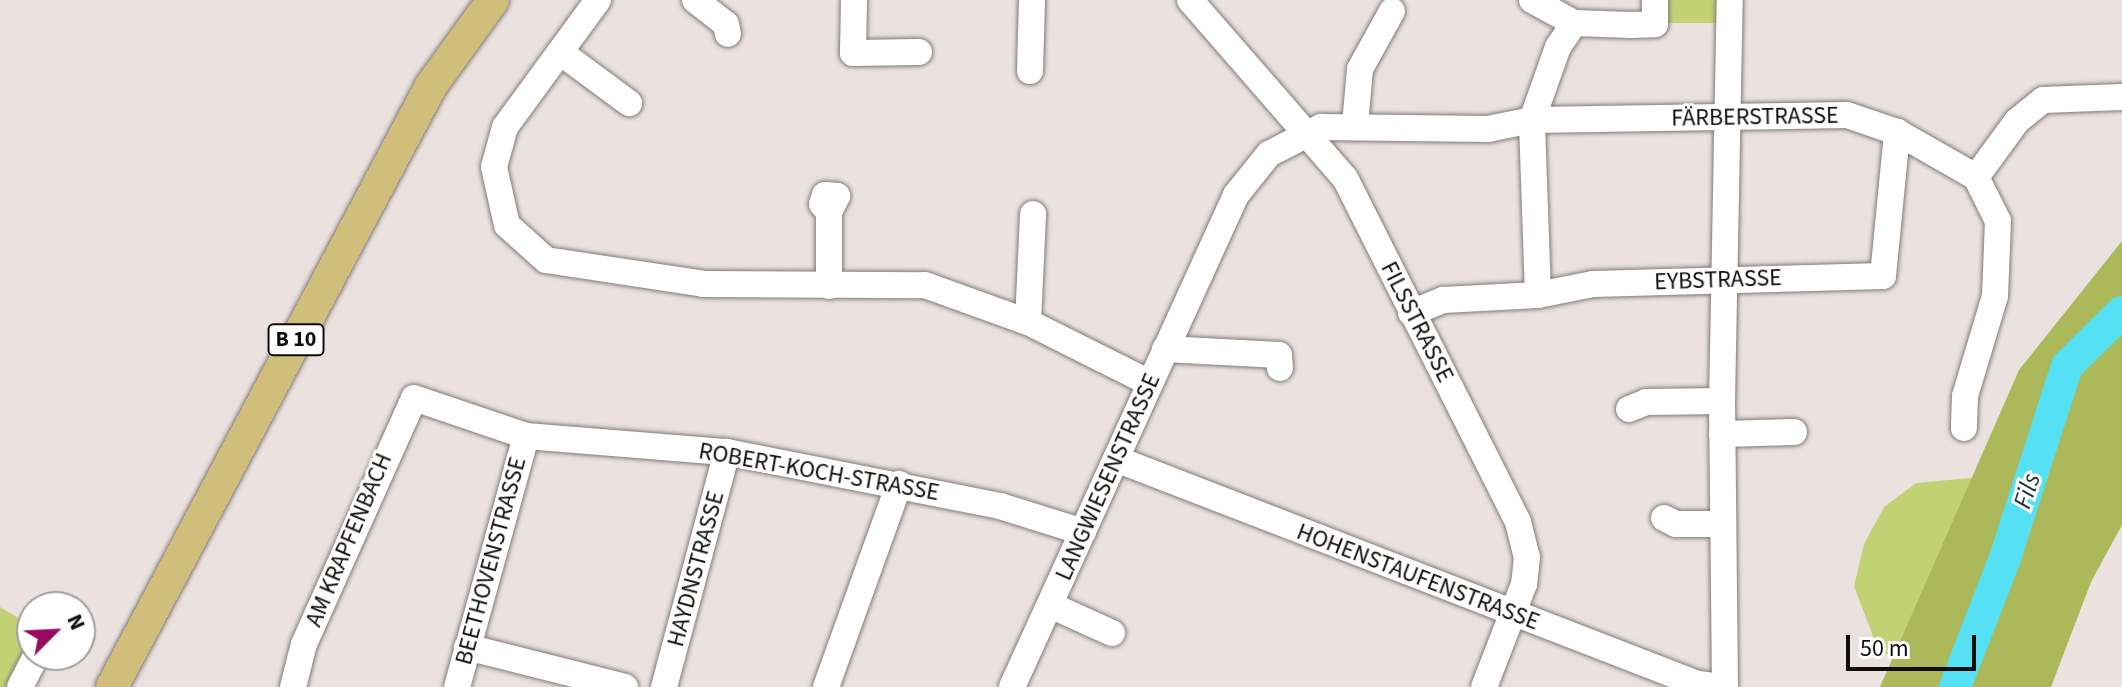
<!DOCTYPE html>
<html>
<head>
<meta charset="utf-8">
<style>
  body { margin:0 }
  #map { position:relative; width:2122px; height:687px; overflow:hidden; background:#ebe2df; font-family:"Source Sans 3",sans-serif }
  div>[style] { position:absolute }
  .green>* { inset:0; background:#c3d175; transform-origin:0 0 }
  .forest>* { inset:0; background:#abb95a }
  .river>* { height:32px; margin:-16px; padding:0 16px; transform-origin:16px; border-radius:16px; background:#55e0f3 }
  .roads { filter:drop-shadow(0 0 2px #837b78) drop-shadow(0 0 2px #837b78) }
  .minor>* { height:26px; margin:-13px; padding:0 13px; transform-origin:13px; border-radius:13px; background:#fff }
  .major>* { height:32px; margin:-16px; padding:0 16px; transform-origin:16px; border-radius:16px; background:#d0bf7b }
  span { translate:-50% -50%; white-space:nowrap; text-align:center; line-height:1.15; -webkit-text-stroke:6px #fff; paint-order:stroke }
  .shield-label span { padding:2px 6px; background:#fff; border:2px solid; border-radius:6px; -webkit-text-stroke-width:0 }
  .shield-label { font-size:22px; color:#100e0c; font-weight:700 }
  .street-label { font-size:24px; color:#100e0c }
  .water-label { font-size:26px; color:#1d3438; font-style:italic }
  .north { position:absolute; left:16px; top:591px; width:80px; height:80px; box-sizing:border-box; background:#fff; border:2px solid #9f9f9e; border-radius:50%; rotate:66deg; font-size:22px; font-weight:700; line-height:32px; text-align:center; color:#100e0c }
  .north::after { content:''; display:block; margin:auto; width:28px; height:36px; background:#980c60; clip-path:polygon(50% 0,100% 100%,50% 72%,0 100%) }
  .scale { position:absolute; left:1846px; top:635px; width:130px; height:36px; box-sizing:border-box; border:4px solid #100e0c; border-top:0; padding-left:10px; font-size:24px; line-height:28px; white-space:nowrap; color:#100e0c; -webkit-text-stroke:6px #fff; paint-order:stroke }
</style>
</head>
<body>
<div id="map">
  <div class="green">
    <i style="left:1664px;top:0;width:60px;height:23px"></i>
    <i style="clip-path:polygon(1970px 478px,2014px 516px,1938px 671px,1879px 652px,1854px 586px,1864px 544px,1884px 507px,1916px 483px)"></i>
    <i style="clip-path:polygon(0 607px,32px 626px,10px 687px,0 687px)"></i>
  </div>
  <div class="forest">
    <i style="clip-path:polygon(2122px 241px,2122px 525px,2091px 582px,2051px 687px,1880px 687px,2019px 370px)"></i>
  </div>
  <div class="river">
    <i style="left:1955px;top:687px;width:138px;rotate:-68.8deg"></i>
    <i style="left:2005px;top:558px;width:202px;rotate:-72.1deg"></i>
    <i style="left:2067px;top:366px;width:77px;rotate:-44.5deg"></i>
  </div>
  <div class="roads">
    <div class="minor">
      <i style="left:598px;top:0;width:157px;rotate:126.2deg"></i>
      <i style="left:505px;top:127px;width:41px;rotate:105.4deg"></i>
      <i style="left:494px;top:167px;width:59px;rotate:77.4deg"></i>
      <i style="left:507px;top:225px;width:52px;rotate:41.9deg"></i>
      <i style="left:546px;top:260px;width:160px;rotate:8.6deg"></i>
      <i style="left:704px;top:284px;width:221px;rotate:0.3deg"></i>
      <i style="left:925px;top:285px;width:109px;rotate:19.8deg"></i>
      <i style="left:1028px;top:322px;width:136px;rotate:26.6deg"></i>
      <i style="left:695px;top:0;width:39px;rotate:38deg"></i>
      <i style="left:726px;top:24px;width:10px;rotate:79deg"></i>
      <i style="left:854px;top:0;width:53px;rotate:91.1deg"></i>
      <i style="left:853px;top:53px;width:66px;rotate:-0.9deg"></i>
      <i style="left:1190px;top:0;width:236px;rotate:49deg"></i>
      <i style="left:1345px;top:178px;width:385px;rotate:63.3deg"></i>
      <i style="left:1518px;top:522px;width:36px;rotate:76deg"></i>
      <i style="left:1527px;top:557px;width:27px;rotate:96deg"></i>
      <i style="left:1524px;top:584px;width:110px;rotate:111.2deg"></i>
      <i style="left:1532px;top:0;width:48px;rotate:28.7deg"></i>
      <i style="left:1574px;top:23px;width:57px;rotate:2deg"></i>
      <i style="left:1631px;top:25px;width:24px;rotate:-2deg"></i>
      <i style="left:1655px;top:24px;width:24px;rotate:-90deg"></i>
      <i style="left:560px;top:52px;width:86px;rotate:36.5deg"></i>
      <i style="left:1030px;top:71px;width:71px;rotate:-88.4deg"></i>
      <i style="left:1355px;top:125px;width:56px;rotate:-84.9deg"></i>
      <i style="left:1360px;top:69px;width:66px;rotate:-61.1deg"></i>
      <i style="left:1976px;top:177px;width:69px;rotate:-53.8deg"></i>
      <i style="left:2017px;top:121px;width:33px;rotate:-39deg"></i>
      <i style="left:2043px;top:100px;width:79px;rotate:-2.2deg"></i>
      <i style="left:829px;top:286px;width:74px;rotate:-90deg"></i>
      <i style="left:829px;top:212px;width:18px;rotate:-63deg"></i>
      <i style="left:837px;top:196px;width:12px;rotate:-175deg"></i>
      <i style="left:825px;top:195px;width:9px;rotate:108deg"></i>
      <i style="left:822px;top:204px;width:11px;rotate:49deg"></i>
      <i style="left:1538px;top:295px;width:175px;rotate:-92deg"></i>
      <i style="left:1532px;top:120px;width:77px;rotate:-70.4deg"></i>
      <i style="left:1558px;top:47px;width:29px;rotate:-56deg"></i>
      <i style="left:1411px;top:313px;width:35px;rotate:-22deg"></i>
      <i style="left:1443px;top:300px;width:95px;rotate:-3deg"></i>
      <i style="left:1538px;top:295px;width:56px;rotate:-11.3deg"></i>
      <i style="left:1593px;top:284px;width:290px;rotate:-1.6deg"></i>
      <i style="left:1883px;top:276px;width:145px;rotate:-84.4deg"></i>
      <i style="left:1028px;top:322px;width:108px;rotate:-87.3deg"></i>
      <i style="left:1165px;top:349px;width:114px;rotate:3deg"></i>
      <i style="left:1279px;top:355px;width:13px;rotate:86deg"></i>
      <i style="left:1629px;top:409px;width:18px;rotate:-22deg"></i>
      <i style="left:1646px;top:402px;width:76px;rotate:-0.8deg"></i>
      <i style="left:1722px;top:434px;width:72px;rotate:-1.6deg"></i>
      <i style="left:1116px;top:459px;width:624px;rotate:21.14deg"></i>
      <i style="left:1698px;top:684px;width:24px;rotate:7deg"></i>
      <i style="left:1664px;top:518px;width:13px;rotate:27deg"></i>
      <i style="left:1676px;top:524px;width:46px"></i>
      <i style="left:1050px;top:605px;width:68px;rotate:24.3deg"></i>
      <i style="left:467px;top:647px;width:163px;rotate:14.2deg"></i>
      <i style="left:20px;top:687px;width:36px;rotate:-63deg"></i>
      <i style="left:293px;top:687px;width:44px;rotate:-75.7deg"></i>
      <i style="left:304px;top:644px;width:269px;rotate:-65.9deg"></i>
      <i style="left:414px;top:398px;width:118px;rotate:18.7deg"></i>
      <i style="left:526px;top:436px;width:202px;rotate:4.6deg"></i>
      <i style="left:727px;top:452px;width:278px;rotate:11.2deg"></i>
      <i style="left:1000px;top:506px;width:87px;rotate:17.4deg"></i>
      <i style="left:457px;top:687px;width:260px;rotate:-74.6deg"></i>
      <i style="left:664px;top:687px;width:243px;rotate:-75deg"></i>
      <i style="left:826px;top:687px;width:216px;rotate:-70.2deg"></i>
      <i style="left:1012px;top:687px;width:541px;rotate:-65.52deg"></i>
      <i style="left:1236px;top:195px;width:53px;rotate:-51.2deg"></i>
      <i style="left:1269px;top:154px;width:59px;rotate:-27.4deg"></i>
      <i style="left:1321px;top:127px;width:167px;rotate:0.7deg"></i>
      <i style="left:1488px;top:129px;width:45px;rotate:-11.6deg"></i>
      <i style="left:1532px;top:120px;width:315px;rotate:-0.9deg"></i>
      <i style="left:1847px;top:115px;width:53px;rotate:18.8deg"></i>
      <i style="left:1897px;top:132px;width:91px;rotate:29.7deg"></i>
      <i style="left:1976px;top:177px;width:49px;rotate:63.4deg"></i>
      <i style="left:1998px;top:221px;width:75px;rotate:92.3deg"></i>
      <i style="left:1995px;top:296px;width:104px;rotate:106.7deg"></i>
      <i style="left:1965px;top:396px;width:32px;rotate:92deg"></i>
      <i style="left:1725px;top:687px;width:286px;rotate:-90.6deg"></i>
      <i style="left:1722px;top:401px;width:401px;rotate:-88.9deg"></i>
    </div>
    <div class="major">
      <i style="left:112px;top:687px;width:680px;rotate:-62.04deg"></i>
      <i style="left:431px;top:86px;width:106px;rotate:-54.2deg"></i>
    </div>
  </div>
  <div class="shield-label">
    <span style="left:296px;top:340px">B 10</span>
  </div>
  <div class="street-label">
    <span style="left:1755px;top:117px;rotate:-1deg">FÄRBERSTRASSE</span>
    <span style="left:1718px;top:280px;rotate:-2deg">EYBSTRASSE</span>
    <span style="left:1417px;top:322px;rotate:63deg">FILSSTRASSE</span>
    <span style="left:819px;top:472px;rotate:10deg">ROBERT-KOCH-STRASSE</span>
    <span style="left:1108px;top:477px;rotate:-66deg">LANGWIESENSTRASSE</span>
    <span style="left:349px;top:540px;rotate:-67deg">AM KRAPFENBACH</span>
    <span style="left:491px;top:561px;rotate:-75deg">BEETHOVENSTRASSE</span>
    <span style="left:696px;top:569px;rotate:-75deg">HAYDNSTRASSE</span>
    <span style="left:1418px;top:577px;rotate:21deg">HOHENSTAUFENSTRASSE</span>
  </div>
  <div class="water-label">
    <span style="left:2027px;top:491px;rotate:-72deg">Fils</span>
  </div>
  <div class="north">N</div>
  <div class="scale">50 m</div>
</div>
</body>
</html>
